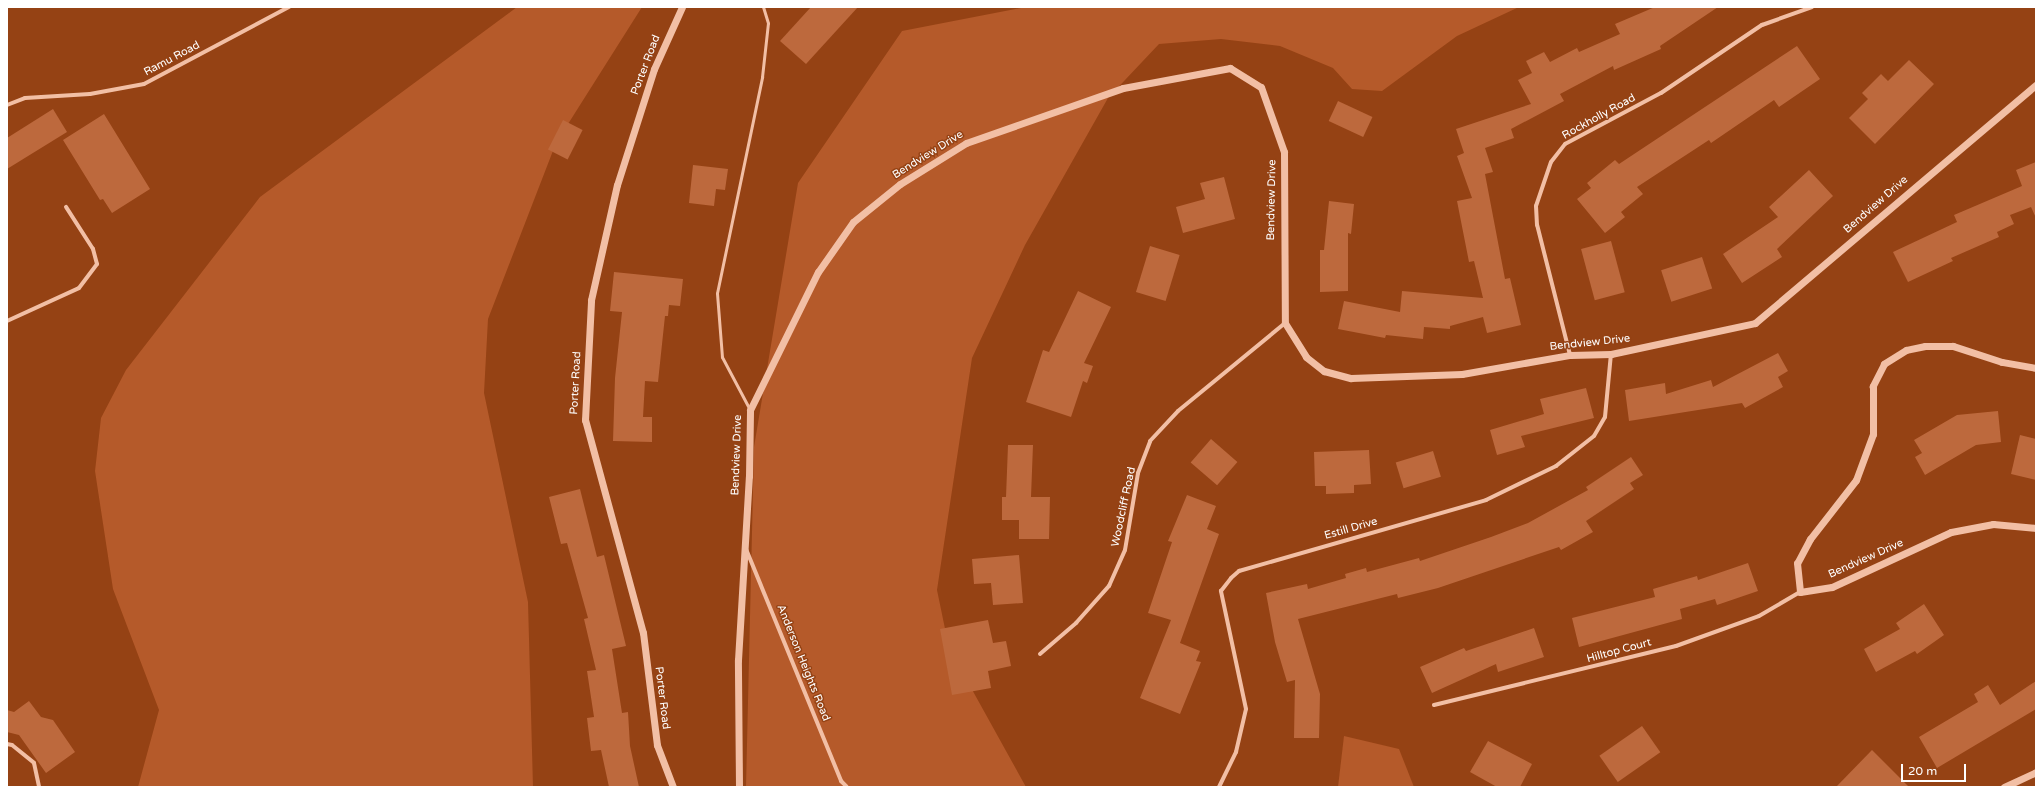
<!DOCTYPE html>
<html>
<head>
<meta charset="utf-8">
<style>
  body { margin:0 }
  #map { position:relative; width:2043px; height:794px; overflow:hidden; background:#954214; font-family:"Varela Round",sans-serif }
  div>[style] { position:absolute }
  .green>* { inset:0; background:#b55a2a }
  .building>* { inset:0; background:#bd693d; transform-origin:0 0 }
  .service>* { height:3px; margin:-1.5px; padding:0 1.5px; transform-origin:1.5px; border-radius:1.5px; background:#f2bfa5 }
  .minor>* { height:4px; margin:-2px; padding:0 2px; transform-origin:2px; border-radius:2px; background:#f2bfa5 }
  .tertiary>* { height:7px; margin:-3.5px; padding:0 3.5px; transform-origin:3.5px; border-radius:3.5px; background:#f2bfa5 }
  span { translate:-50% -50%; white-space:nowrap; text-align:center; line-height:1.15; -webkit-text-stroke:3px #954214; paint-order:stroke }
  .street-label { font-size:11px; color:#fff }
  .frame { position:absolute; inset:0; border:8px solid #fff; pointer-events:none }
  .scale { position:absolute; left:1901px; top:764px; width:65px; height:18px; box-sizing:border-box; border:2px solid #fff; border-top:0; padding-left:5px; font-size:12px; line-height:14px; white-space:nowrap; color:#fff; -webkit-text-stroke:3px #954214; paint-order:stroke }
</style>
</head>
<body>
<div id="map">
  <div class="green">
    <i style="clip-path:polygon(517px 7px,642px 7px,556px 143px,488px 319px,484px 393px,528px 602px,533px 787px,138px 787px,159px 710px,113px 589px,95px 471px,101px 418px,126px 370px,260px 197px)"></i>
    <i style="clip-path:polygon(1026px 7px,1519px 7px,1457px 36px,1382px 91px,1352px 89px,1333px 68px,1280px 46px,1221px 39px,1159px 44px,1108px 98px,1025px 245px,972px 358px,937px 590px,949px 648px,1026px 787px,746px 787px,754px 447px,798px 183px,902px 31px)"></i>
    <i style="clip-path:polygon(1344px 736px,1399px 749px,1414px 787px,1338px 787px)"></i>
  </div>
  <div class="building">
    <i style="clip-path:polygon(811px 7px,858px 7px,806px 64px,780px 41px)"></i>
    <i style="clip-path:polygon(1655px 7px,1718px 7px,1660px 46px,1661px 49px,1614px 70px,1613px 66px,1560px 94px,1564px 101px,1511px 129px,1514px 138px,1485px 148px,1493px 172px,1485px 174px,1505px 279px,1510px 278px,1521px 325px,1487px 333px,1483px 317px,1450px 326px,1450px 329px,1424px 327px,1423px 339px,1386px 335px,1385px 338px,1338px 329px,1344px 301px,1400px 312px,1402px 291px,1483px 298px,1474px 261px,1469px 262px,1457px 201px,1472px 198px,1457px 156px,1464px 153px,1456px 129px,1531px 104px,1518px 80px,1532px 73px,1526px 61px,1544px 52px,1550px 62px,1577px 48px,1579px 52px,1620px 34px,1615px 24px)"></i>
    <i style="clip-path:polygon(1797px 46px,1820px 79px,1779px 107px,1774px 100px,1711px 143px,1709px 140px,1637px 187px,1643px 194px,1621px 212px,1625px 217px,1605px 233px,1577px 199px,1591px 188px,1587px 183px,1615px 160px,1619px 164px)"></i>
    <i style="clip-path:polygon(1909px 60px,1934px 84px,1875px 144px,1849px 118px,1868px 99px,1862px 93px,1881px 74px,1888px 81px)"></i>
    <i style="left:1338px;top:101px;width:38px;height:22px;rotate:25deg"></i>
    <i style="clip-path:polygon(53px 109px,67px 132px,7px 169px,7px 138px)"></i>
    <i style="clip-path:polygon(104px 114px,150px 189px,112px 213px,103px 199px,100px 200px,63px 140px)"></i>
    <i style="left:563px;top:120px;width:22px;height:33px;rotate:27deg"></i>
    <i style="clip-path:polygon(2036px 162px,2036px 218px,2031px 207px,2010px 215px,2014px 224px,1997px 232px,1999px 237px,1951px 258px,1953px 261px,1908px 282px,1893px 252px,1957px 222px,1954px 215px,2022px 186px,2016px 170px)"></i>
    <i style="clip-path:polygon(693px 165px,728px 169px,725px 190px,716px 189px,714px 206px,689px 203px)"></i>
    <i style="clip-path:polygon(1809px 170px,1833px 196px,1777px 249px,1782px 257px,1742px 283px,1723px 254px,1778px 217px,1769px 207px)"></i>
    <i style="clip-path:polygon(1224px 177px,1235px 219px,1183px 233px,1176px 207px,1205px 199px,1200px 183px)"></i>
    <i style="clip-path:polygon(1329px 201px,1354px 204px,1351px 234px,1348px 233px,1348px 291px,1320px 292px,1320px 250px,1324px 250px)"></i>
    <i style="left:1611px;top:241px;width:53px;height:31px;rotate:75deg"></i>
    <i style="left:1150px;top:246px;width:31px;height:48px;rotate:17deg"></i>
    <i style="left:1702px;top:257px;width:33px;height:43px;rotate:72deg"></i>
    <i style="clip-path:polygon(614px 272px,683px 279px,680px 306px,669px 305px,668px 316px,665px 316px,658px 382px,645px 381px,643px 417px,652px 417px,652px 442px,613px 441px,615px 378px,622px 312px,610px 311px)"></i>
    <i style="clip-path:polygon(1078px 291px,1111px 307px,1084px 363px,1093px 366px,1087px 383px,1083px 381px,1071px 417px,1026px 402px,1043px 350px,1049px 352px)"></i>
    <i style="clip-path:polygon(1778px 353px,1788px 371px,1778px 377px,1783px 387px,1745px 408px,1742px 403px,1629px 421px,1625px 390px,1665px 383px,1666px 394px,1711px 380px,1713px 387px)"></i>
    <i style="clip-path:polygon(1586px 388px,1594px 418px,1521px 436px,1525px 447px,1497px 455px,1490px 430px,1544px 414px,1540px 399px)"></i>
    <i style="clip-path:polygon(1998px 411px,2001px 442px,1976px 445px,1925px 475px,1915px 457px,1922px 453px,1914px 440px,1957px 415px)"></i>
    <i style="clip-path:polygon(2020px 435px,2036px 439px,2036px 480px,2011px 474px)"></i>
    <i style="left:1211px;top:439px;width:35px;height:31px;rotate:41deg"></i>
    <i style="clip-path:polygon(1008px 445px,1033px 445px,1031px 497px,1050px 497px,1049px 539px,1019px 539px,1019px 520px,1002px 520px,1002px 497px,1006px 497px)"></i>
    <i style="clip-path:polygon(1369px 450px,1371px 484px,1354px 485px,1354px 493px,1326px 494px,1326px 486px,1315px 486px,1314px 452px)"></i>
    <i style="left:1433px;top:451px;width:27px;height:39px;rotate:73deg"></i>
    <i style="clip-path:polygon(1631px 457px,1643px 475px,1630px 483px,1634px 489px,1586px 521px,1593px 532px,1561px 550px,1559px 547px,1438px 588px,1398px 598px,1397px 594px,1298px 619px,1320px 694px,1319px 738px,1294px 738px,1295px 680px,1287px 682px,1275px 642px,1266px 593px,1307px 584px,1308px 589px,1346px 578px,1345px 574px,1366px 568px,1367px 572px,1419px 558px,1420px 561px,1491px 537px,1528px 523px,1588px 490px,1586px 487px)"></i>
    <i style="clip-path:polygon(580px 489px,597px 557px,604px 555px,626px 646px,612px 649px,622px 713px,628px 712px,630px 746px,639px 787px,609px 787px,601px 750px,591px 751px,587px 718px,594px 717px,587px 671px,596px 670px,584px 619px,588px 618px,567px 543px,561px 544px,549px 497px)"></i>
    <i style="clip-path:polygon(1187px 495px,1216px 506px,1207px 529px,1219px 534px,1180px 643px,1200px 651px,1196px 661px,1201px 662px,1180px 714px,1140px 698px,1171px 620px,1148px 613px,1172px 542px,1168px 541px)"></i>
    <i style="clip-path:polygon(1019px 555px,1023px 603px,993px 605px,991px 583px,974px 584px,972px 559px)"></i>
    <i style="clip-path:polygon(1748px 563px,1758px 591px,1717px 605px,1715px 599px,1680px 609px,1682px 619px,1579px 647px,1572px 618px,1655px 597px,1653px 589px,1697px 576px,1698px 580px)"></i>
    <i style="clip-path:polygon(1924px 604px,1944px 635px,1917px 654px,1915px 651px,1876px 672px,1864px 649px,1900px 629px,1896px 623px)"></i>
    <i style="clip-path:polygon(988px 620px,993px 643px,1006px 641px,1011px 666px,988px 671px,991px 688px,952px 695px,940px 629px)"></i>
    <i style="clip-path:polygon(1534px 628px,1544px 657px,1498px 672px,1496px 664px,1432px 693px,1420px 667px,1464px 648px,1466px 651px)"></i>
    <i style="clip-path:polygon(2036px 681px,2036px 709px,1937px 768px,1919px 737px,1978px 702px,1974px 694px,1988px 685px,2000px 705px)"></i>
    <i style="clip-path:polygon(29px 701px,41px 717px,53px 720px,75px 752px,46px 773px,19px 735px,7px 732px,7px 710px,14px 712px)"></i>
    <i style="left:1642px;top:726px;width:32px;height:52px;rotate:55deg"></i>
    <i style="clip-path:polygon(1488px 741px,1532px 764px,1520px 787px,1497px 787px,1470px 772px)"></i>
    <i style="clip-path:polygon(1872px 750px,1909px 787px,1836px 787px)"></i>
  </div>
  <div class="service">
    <i style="left:749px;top:408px;width:58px;rotate:-117.9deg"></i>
    <i style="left:722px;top:357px;width:64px;rotate:-94.5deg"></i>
    <i style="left:717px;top:293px;width:221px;rotate:-78.2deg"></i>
    <i style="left:762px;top:77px;width:54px;rotate:-83.7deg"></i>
    <i style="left:768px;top:23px;width:17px;rotate:-107deg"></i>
  </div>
  <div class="minor">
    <i style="left:7px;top:105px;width:19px;rotate:-21deg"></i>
    <i style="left:25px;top:98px;width:65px;rotate:-3.5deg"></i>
    <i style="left:90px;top:94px;width:55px;rotate:-10.5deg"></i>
    <i style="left:144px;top:84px;width:164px;rotate:-28deg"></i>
    <i style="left:7px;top:321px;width:79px;rotate:-24.6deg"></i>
    <i style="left:79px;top:288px;width:30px;rotate:-53deg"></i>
    <i style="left:97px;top:264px;width:16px;rotate:-105deg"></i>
    <i style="left:93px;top:249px;width:50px;rotate:-122.7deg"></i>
    <i style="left:1570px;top:355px;width:134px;rotate:-104.2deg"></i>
    <i style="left:1537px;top:225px;width:19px;rotate:-93deg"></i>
    <i style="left:1536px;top:206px;width:46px;rotate:-71.2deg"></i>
    <i style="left:1551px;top:162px;width:23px;rotate:-52deg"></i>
    <i style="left:1565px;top:144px;width:109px;rotate:-28deg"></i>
    <i style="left:1661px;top:93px;width:122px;rotate:-34deg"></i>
    <i style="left:1762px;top:25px;width:53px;rotate:-19.8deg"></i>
    <i style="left:746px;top:549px;width:251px;rotate:67.7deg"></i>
    <i style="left:841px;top:781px;width:8px;rotate:45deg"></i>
    <i style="left:1040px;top:654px;width:48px;rotate:-40.7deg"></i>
    <i style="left:1076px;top:623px;width:50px;rotate:-48.3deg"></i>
    <i style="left:1109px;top:586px;width:39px;rotate:-66deg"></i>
    <i style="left:1125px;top:550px;width:78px;rotate:-80.4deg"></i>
    <i style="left:1138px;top:473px;width:34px;rotate:-69deg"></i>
    <i style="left:1150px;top:441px;width:41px;rotate:-47deg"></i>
    <i style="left:1178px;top:411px;width:139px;rotate:-39.4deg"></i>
    <i style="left:1434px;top:705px;width:249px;rotate:-13.7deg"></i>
    <i style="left:1676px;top:646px;width:88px;rotate:-19.9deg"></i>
    <i style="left:1759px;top:616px;width:48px;rotate:-30.3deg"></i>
    <i style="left:7px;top:744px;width:5px;rotate:11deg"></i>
    <i style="left:12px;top:745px;width:28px;rotate:39deg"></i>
    <i style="left:34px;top:763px;width:25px;rotate:78deg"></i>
    <i style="left:1219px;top:787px;width:39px;rotate:-64deg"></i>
    <i style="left:1236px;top:752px;width:44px;rotate:-76.9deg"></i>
    <i style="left:1246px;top:709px;width:121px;rotate:-102deg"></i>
    <i style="left:1221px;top:591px;width:16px;rotate:-52deg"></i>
    <i style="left:1231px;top:578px;width:11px;rotate:-41deg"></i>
    <i style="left:1239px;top:571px;width:257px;rotate:-16deg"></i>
    <i style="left:1486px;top:500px;width:78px;rotate:-25.9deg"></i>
    <i style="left:1556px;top:466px;width:48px;rotate:-38.3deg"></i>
    <i style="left:1594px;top:436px;width:22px;rotate:-60deg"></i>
    <i style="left:1605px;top:417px;width:63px;rotate:-84.6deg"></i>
  </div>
  <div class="tertiary">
    <i style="left:2036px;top:368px;width:35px;rotate:-170deg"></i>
    <i style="left:2002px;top:362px;width:52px;rotate:-161.9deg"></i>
    <i style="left:1953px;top:346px;width:28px;rotate:180deg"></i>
    <i style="left:1925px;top:346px;width:19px;rotate:168deg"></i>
    <i style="left:1906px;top:350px;width:26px;rotate:148deg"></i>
    <i style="left:1884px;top:364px;width:25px;rotate:117deg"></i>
    <i style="left:1873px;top:386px;width:48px;rotate:90deg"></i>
    <i style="left:1873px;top:434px;width:49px;rotate:110.3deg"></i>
    <i style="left:1856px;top:480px;width:75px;rotate:127.9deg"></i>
    <i style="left:1810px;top:539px;width:27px;rotate:118deg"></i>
    <i style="left:1797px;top:563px;width:29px;rotate:84deg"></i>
    <i style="left:1800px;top:592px;width:32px;rotate:-9deg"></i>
    <i style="left:1832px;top:587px;width:131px;rotate:-24.8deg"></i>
    <i style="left:1951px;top:532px;width:43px;rotate:-10.8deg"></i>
    <i style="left:1993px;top:524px;width:43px;rotate:5.3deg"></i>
    <i style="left:673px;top:787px;width:45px;rotate:-110.9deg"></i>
    <i style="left:657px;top:745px;width:113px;rotate:-97.1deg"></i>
    <i style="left:643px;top:633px;width:221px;rotate:-105.2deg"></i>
    <i style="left:585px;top:420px;width:120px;rotate:-87.1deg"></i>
    <i style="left:591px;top:300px;width:118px;rotate:-77.3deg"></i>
    <i style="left:617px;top:185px;width:122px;rotate:-72.3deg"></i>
    <i style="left:654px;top:69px;width:68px;rotate:-65.7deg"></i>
    <i style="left:739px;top:787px;width:127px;rotate:-90.5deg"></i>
    <i style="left:738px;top:660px;width:184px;rotate:-86.6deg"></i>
    <i style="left:749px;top:476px;width:66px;rotate:-89.1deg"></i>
    <i style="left:750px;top:410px;width:154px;rotate:-63.8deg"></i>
    <i style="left:818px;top:272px;width:61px;rotate:-55deg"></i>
    <i style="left:853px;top:222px;width:60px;rotate:-39deg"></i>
    <i style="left:900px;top:184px;width:78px;rotate:-31.8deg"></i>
    <i style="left:966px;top:143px;width:166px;rotate:-19.3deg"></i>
    <i style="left:1123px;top:88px;width:109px;rotate:-10.6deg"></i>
    <i style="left:1230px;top:68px;width:36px;rotate:32deg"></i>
    <i style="left:1261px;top:87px;width:69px;rotate:70.5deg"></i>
    <i style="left:1284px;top:152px;width:171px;rotate:89.7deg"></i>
    <i style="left:1285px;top:323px;width:40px;rotate:58deg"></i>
    <i style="left:1306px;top:357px;width:23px;rotate:38deg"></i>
    <i style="left:1324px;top:371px;width:28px;rotate:15deg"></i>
    <i style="left:1351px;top:378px;width:111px;rotate:-2.1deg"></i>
    <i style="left:1462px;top:374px;width:110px;rotate:-10deg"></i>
    <i style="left:1570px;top:355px;width:41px;rotate:-1.4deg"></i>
    <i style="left:1611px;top:354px;width:147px;rotate:-12.1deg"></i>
    <i style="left:1755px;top:323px;width:368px;rotate:-40.3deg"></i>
    <i style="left:2004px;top:787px;width:35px;rotate:-25deg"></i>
  </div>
  <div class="street-label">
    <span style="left:172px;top:59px;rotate:-28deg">Ramu Road</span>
    <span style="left:646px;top:65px;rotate:-69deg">Porter Road</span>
    <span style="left:1599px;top:117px;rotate:-29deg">Rockholly Road</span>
    <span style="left:928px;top:155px;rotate:-32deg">Bendview Drive</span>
    <span style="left:1272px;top:200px;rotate:-89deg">Bendview Drive</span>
    <span style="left:1876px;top:205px;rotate:-41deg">Bendview Drive</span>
    <span style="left:1590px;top:343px;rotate:-6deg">Bendview Drive</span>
    <span style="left:576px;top:383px;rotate:-87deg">Porter Road</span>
    <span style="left:737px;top:455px;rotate:-88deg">Bendview Drive</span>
    <span style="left:1124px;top:507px;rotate:-78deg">Woodcliff Road</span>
    <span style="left:1351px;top:529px;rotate:-16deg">Estill Drive</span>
    <span style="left:1866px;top:559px;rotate:-24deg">Bendview Drive</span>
    <span style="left:1619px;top:651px;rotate:-15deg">Hilltop Court</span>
    <span style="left:803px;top:663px;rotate:68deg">Anderson Heights Road</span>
    <span style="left:662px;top:698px;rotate:83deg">Porter Road</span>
  </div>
  <div class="frame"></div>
  <div class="scale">20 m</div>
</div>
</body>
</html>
